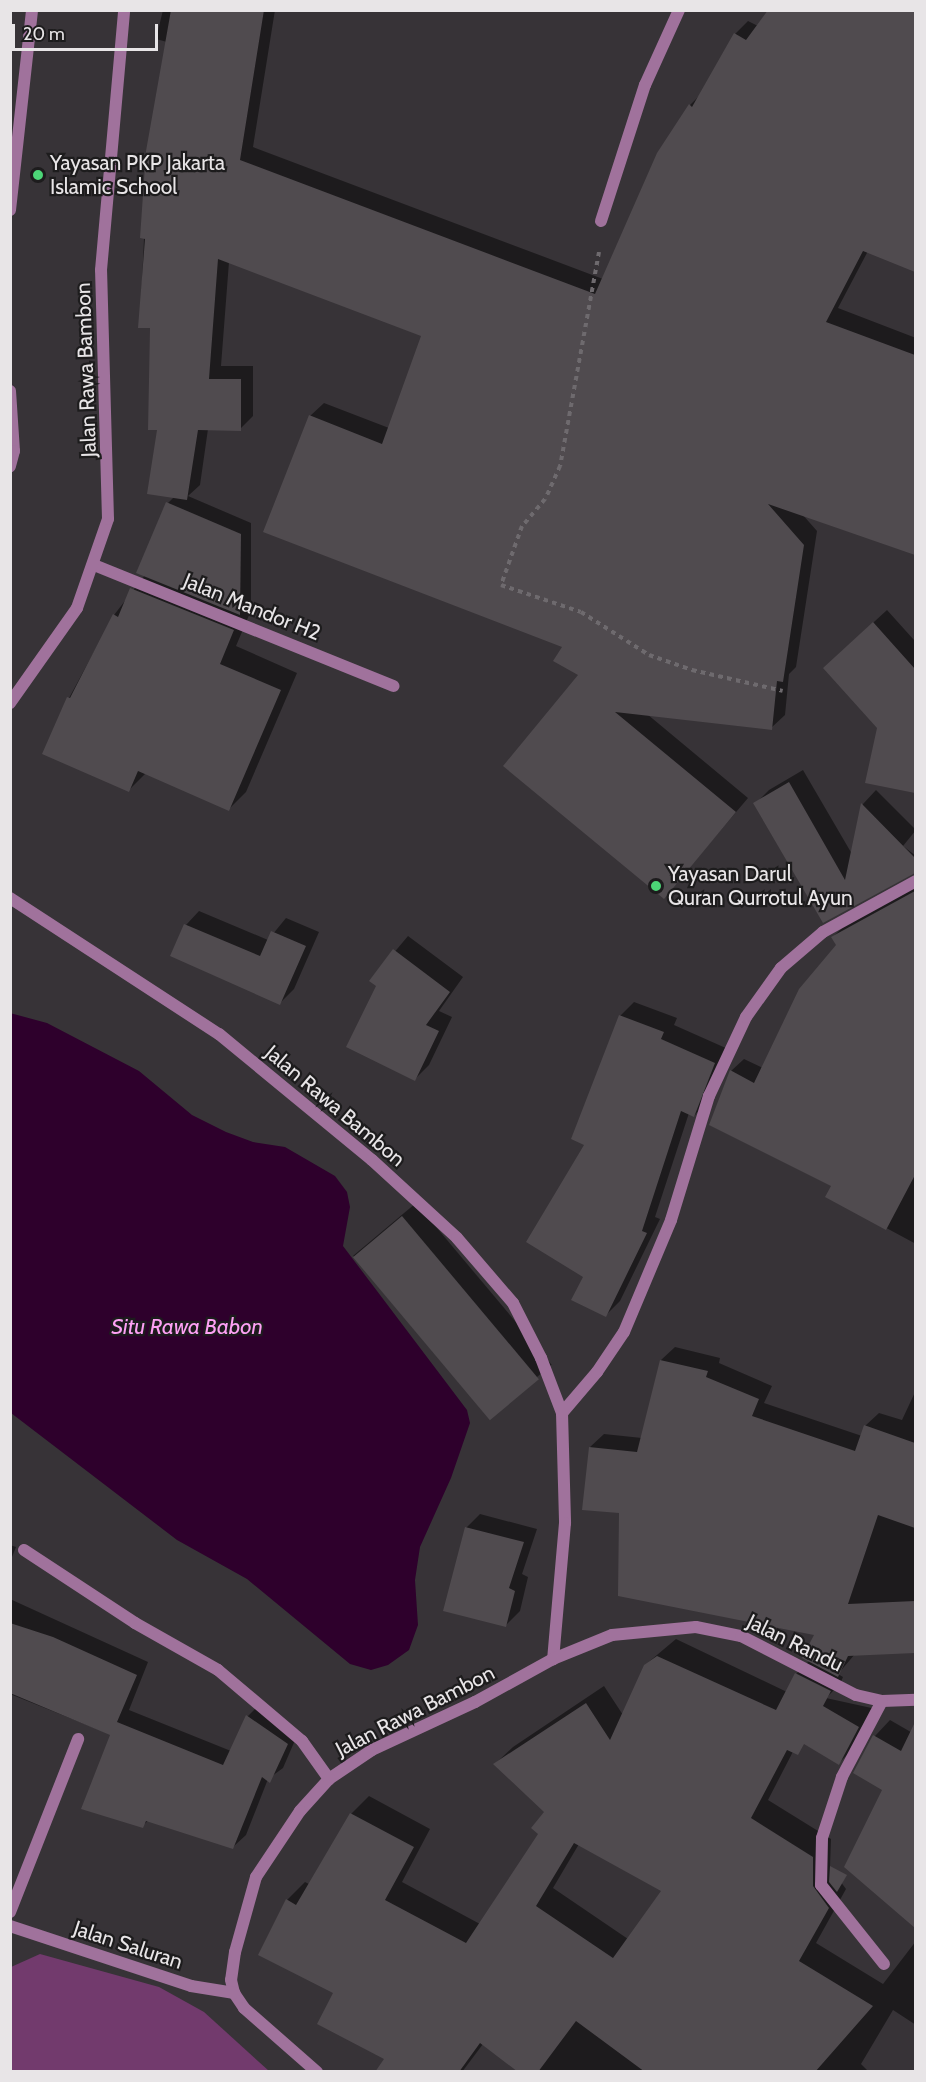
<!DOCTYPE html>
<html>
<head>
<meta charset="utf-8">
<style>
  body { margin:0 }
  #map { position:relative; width:926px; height:2082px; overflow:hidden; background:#373337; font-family:Cabin,sans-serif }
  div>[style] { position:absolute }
  .green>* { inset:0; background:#723a6d }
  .water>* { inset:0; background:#2e002c }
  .shadow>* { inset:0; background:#0007; transform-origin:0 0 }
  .building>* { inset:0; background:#504b4f; transform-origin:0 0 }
  .path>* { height:4px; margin-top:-2px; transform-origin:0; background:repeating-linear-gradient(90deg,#6e6a6e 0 4.5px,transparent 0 9px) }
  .service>* { height:12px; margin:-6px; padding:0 6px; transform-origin:6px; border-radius:6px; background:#a0729c }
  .minor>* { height:12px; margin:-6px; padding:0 6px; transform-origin:6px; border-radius:6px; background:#a0729c }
  .dots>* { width:16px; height:16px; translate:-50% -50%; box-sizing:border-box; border:3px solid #1d1c1d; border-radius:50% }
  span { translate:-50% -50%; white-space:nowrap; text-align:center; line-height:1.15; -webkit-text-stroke:4.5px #1d1c1d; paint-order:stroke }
  .poi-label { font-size:21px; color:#e8e5e7 }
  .left { translate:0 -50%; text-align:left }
  .street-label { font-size:21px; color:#e8e5e7 }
  .water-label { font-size:22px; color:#fda0f4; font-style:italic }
  .frame { position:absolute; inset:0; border:12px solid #e8e5e7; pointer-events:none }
  .scale { position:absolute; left:12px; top:24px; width:146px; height:27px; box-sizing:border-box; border:3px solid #e8e5e7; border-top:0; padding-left:8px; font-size:18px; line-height:21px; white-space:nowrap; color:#e8e5e7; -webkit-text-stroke:4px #1d1c1d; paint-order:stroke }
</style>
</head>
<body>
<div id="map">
  <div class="green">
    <i style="clip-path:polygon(40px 1954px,159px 1987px,204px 2012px,269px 2071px,11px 2071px,11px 1967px)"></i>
  </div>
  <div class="water">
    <i style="clip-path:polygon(10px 1013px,47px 1023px,139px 1071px,192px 1115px,226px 1132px,253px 1142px,285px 1147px,335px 1176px,347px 1192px,350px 1207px,343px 1246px,467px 1410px,470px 1423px,451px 1478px,420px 1547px,415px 1580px,418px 1625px,409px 1650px,388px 1665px,371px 1670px,350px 1664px,247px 1579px,177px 1540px,11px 1413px)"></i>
  </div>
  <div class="shadow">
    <i style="clip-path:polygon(163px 10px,275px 10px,253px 147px,603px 279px,690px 105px,701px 94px,735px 34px,748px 21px,758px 26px,770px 10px,916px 10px,916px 271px,868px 251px,838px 308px,916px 338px,916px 542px,907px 550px,802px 514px,817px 531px,796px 667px,789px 674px,785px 715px,771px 728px,647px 714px,748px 798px,664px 897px,580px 675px,564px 647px,310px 416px,324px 403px,389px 428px,423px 336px,229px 262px,221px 366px,253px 366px,253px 416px,240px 429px,208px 429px,200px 485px,188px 496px,251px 523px,251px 602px,243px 610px,250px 613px,236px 646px,297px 673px,246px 792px,229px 809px,146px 773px,129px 790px,69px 698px,114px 615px,145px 575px,168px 503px,175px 496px,159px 429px,151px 327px,140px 326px,148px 151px,167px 42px,156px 39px)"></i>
    <i style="clip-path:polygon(887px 610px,914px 640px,916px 636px,916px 745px,879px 728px,838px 655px)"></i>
    <i style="clip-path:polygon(803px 770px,852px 854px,863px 804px,876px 790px,916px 830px,903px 846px,916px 856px,916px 867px,907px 875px,823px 921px,755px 804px,769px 790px)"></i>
    <i style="clip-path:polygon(916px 886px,916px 1244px,827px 1196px,833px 1185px,731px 1071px,744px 1059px,763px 1068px,837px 946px,833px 937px,845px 925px)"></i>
    <i style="clip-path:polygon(199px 911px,268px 940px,286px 918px,319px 932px,294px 989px,280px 1003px,186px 925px)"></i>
    <i style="clip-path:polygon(408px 936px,463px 977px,439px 1011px,452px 1017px,429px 1065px,415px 1079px,378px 985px,371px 980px)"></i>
    <i style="clip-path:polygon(634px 1002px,677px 1018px,674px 1025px,728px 1049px,707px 1102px,694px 1116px,689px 1113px,655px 1217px,660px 1219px,620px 1301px,606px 1315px,585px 1276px,586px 1145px,620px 1016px)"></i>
    <i style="left:416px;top:1203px;width:211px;height:82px;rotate:50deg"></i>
    <i style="clip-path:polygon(evenodd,675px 1347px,720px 1358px,719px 1363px,772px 1386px,764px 1403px,862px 1436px,865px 1426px,879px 1413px,902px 1420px,916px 1390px,916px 1652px,855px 1654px,838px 1674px,843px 1677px,840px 1684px,826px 1698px,876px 1709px,857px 1745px,839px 1763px,799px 1740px,768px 1800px,831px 1839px,830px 1867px,846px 1889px,816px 1943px,883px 1984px,916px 1941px,916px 2025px,893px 2010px,861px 2064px,869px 2072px,520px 2072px,483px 2044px,462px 2072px,376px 2072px,386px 2058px,335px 1992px,287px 1900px,305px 1882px,309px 1884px,351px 1814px,369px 1796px,430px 1829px,402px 1882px,480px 1924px,540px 1834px,546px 1811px,495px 1764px,513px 1747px,604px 1686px,623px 1715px,645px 1665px,676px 1639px,787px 1692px,796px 1674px,810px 1660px,816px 1634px,621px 1512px,590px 1447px,604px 1434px,642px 1438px,661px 1360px,675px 1347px,579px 1844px,664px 1890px,628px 1939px,553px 1888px,579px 1844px)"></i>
    <i style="clip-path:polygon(480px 1514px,537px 1529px,522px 1574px,528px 1577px,520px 1611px,506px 1625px,466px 1528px)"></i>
    <i style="clip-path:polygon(10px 1545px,16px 1547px,10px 1562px)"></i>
    <i style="clip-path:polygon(10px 1599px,148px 1662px,129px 1710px,231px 1751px,248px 1716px,260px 1704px,299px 1731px,283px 1768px,268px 1779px,246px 1835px,233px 1847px,149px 1820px,142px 1826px,112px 1735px,10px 1694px)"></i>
    <i style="clip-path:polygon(890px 1720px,916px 1735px,916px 1904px,899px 1892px,875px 1736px)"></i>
  </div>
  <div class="building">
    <i style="clip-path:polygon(171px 10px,264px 10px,240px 160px,595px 294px,657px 153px,689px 104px,692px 107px,734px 33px,746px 40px,768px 10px,915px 10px,915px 272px,863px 251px,826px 322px,915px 355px,915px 555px,768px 504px,804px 545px,783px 682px,777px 681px,772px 730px,615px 712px,736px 812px,664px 899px,503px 766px,578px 675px,553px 661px,562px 647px,263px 532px,309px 415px,382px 444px,421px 336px,218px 259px,209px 379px,241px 379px,241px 431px,198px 430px,187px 500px,147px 494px,157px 430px,148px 430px,150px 328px,138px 328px,145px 239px,140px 238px,146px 151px)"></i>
    <i style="clip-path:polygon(166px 502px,241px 534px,240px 615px,136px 573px)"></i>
    <i style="clip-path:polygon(130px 588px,234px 630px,220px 664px,281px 690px,229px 811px,138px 771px,129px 792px,42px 754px,67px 697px,70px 698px,113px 614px,118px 617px)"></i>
    <i style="clip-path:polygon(873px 622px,915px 669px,915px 793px,865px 783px,877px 728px,823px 668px)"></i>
    <i style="clip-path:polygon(789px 782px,845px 880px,861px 803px,915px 858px,915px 873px,823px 923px,753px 803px)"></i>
    <i style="clip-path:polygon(915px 891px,915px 1175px,886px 1230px,825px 1197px,831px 1186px,709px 1125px,730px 1070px,754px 1083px,799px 989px,836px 945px,831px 937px)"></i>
    <i style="clip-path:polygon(184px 924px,260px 956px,271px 931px,306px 946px,280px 1005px,170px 956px)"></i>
    <i style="clip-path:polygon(393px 949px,450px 992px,426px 1025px,439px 1031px,415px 1081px,346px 1047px,376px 986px,369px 981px)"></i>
    <i style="clip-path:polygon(619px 1015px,664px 1032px,661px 1039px,715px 1063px,694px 1117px,681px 1111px,642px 1231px,647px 1233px,606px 1317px,571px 1300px,583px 1277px,526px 1242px,584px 1145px,571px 1139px)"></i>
    <i style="left:402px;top:1216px;width:213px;height:64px;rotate:50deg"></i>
    <i style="clip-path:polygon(660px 1360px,708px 1371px,706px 1377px,759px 1399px,752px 1416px,855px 1451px,864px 1425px,915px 1443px,915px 1528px,878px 1515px,848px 1604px,915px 1601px,915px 1653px,848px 1656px,838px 1677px,802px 1658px,814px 1635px,618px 1596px,619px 1513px,582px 1510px,589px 1447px,637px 1452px)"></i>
    <i style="clip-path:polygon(465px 1527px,524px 1542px,509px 1588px,515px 1591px,506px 1627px,443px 1611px)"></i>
    <i style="clip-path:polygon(10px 1623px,53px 1637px,137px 1675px,117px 1722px,223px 1765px,246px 1715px,288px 1744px,270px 1783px,262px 1777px,233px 1849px,146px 1821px,143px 1828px,81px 1809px,110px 1735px,10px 1693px)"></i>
    <i style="clip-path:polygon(evenodd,657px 1656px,776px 1710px,795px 1673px,831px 1691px,823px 1706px,859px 1727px,839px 1765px,804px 1744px,798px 1755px,787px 1750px,751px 1818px,813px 1857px,813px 1886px,829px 1908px,799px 1961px,873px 2006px,815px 2072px,645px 2072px,576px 2021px,538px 2072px,518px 2072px,480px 2043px,459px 2072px,375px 2072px,384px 2059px,317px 2024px,333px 1993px,258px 1955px,286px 1899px,296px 1905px,350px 1813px,414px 1847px,385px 1900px,466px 1943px,538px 1834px,531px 1828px,544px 1812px,493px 1764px,586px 1703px,610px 1740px,644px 1665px,657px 1656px,574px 1843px,661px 1891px,613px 1958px,536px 1906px,574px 1843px)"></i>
    <i style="clip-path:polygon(915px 1722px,915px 1928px,844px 1867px,882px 1790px,853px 1773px,873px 1735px,901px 1751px)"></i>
    <i style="clip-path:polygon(830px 1866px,847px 1875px,837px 1892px,829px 1882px)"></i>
  </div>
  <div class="path">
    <i style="left:599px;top:252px;width:218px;rotate:100.3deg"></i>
    <i style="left:560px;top:466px;width:36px;rotate:114deg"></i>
    <i style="left:545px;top:499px;width:35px;rotate:130deg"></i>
    <i style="left:522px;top:526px;width:63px;rotate:109.6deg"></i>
    <i style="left:501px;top:585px;width:84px;rotate:18.6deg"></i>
    <i style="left:581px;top:612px;width:80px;rotate:32.3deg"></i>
    <i style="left:649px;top:655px;width:46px;rotate:19.2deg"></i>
    <i style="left:692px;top:670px;width:93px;rotate:13deg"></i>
  </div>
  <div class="service">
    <i style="left:10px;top:210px;width:201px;rotate:-83.7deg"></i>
    <i style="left:10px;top:391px;width:60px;rotate:86.2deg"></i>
    <i style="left:14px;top:451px;width:16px;rotate:105deg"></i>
  </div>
  <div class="minor">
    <i style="left:601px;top:221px;width:143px;rotate:-72.1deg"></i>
    <i style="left:645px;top:85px;width:82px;rotate:-65.6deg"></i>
    <i style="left:94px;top:565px;width:323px;rotate:22deg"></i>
    <i style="left:10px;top:703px;width:116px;rotate:-54.8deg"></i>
    <i style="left:77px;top:608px;width:94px;rotate:-70.8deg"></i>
    <i style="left:108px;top:519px;width:249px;rotate:-91.6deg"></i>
    <i style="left:101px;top:270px;width:261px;rotate:-84.9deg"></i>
    <i style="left:10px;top:898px;width:249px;rotate:33.1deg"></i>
    <i style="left:219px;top:1034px;width:198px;rotate:39.5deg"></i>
    <i style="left:372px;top:1160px;width:115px;rotate:42.5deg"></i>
    <i style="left:457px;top:1238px;width:86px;rotate:49.3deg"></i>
    <i style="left:513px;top:1303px;width:62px;rotate:63deg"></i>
    <i style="left:541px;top:1358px;width:59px;rotate:69.1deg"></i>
    <i style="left:562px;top:1413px;width:110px;rotate:88.4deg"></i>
    <i style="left:565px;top:1523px;width:137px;rotate:95deg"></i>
    <i style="left:553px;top:1659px;width:89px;rotate:151.1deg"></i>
    <i style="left:475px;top:1702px;width:114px;rotate:155deg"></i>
    <i style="left:372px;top:1750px;width:52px;rotate:146deg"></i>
    <i style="left:329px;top:1779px;width:43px;rotate:132.2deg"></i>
    <i style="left:300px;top:1811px;width:79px;rotate:123.7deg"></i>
    <i style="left:256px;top:1877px;width:78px;rotate:105.6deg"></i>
    <i style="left:235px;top:1952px;width:28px;rotate:98deg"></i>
    <i style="left:231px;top:1980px;width:13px;rotate:77deg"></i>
    <i style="left:234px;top:1993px;width:18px;rotate:56deg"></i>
    <i style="left:244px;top:2008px;width:97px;rotate:41.2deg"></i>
    <i style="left:562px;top:1413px;width:54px;rotate:-49.5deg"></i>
    <i style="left:597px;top:1372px;width:48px;rotate:-56deg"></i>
    <i style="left:624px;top:1332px;width:121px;rotate:-67.2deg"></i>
    <i style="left:671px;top:1220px;width:130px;rotate:-73deg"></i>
    <i style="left:709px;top:1096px;width:87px;rotate:-64.9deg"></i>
    <i style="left:746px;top:1017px;width:60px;rotate:-54.5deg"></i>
    <i style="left:781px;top:968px;width:55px;rotate:-40.6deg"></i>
    <i style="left:823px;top:932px;width:106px;rotate:-28.7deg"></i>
    <i style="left:24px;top:1550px;width:133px;rotate:33.3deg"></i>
    <i style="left:135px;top:1623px;width:95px;rotate:29.5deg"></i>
    <i style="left:218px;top:1670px;width:110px;rotate:40.2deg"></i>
    <i style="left:302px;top:1741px;width:47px;rotate:54.6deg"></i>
    <i style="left:553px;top:1659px;width:64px;rotate:-22.1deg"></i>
    <i style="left:612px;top:1635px;width:84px;rotate:-5.4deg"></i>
    <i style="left:696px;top:1627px;width:46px;rotate:11.3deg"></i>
    <i style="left:741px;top:1636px;width:129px;rotate:27.2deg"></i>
    <i style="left:856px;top:1695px;width:27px;rotate:13deg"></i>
    <i style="left:882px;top:1701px;width:34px;rotate:-2deg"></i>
    <i style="left:882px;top:1701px;width:86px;rotate:117.8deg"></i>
    <i style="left:842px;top:1777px;width:64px;rotate:108.2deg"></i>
    <i style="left:822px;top:1838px;width:47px;rotate:91.2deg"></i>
    <i style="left:821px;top:1885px;width:101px;rotate:51.4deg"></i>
    <i style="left:10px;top:1912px;width:186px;rotate:-68.5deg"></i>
    <i style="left:10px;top:1926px;width:191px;rotate:18.3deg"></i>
    <i style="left:191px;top:1986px;width:44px;rotate:9.2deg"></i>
  </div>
  <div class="dots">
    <i style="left:38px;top:175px;background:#4cd677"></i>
    <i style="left:656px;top:886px;background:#4cd677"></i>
  </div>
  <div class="poi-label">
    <span class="left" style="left:50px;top:175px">Yayasan PKP Jakarta<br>Islamic School</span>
    <span class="left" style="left:668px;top:886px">Yayasan Darul<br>Quran Qurrotul Ayun</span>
  </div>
  <div class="street-label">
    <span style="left:86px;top:370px;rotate:-92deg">Jalan Rawa Bambon</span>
    <span style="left:252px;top:607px;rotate:22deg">Jalan Mandor H2</span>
    <span style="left:335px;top:1106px;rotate:40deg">Jalan Rawa Bambon</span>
    <span style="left:795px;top:1643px;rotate:26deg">Jalan Randu</span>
    <span style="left:415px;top:1711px;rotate:-27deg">Jalan Rawa Bambon</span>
    <span style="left:128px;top:1945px;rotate:18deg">Jalan Saluran</span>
  </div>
  <div class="water-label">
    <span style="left:187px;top:1327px">Situ Rawa Babon</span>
  </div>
  <div class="frame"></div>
  <div class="scale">20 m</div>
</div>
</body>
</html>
